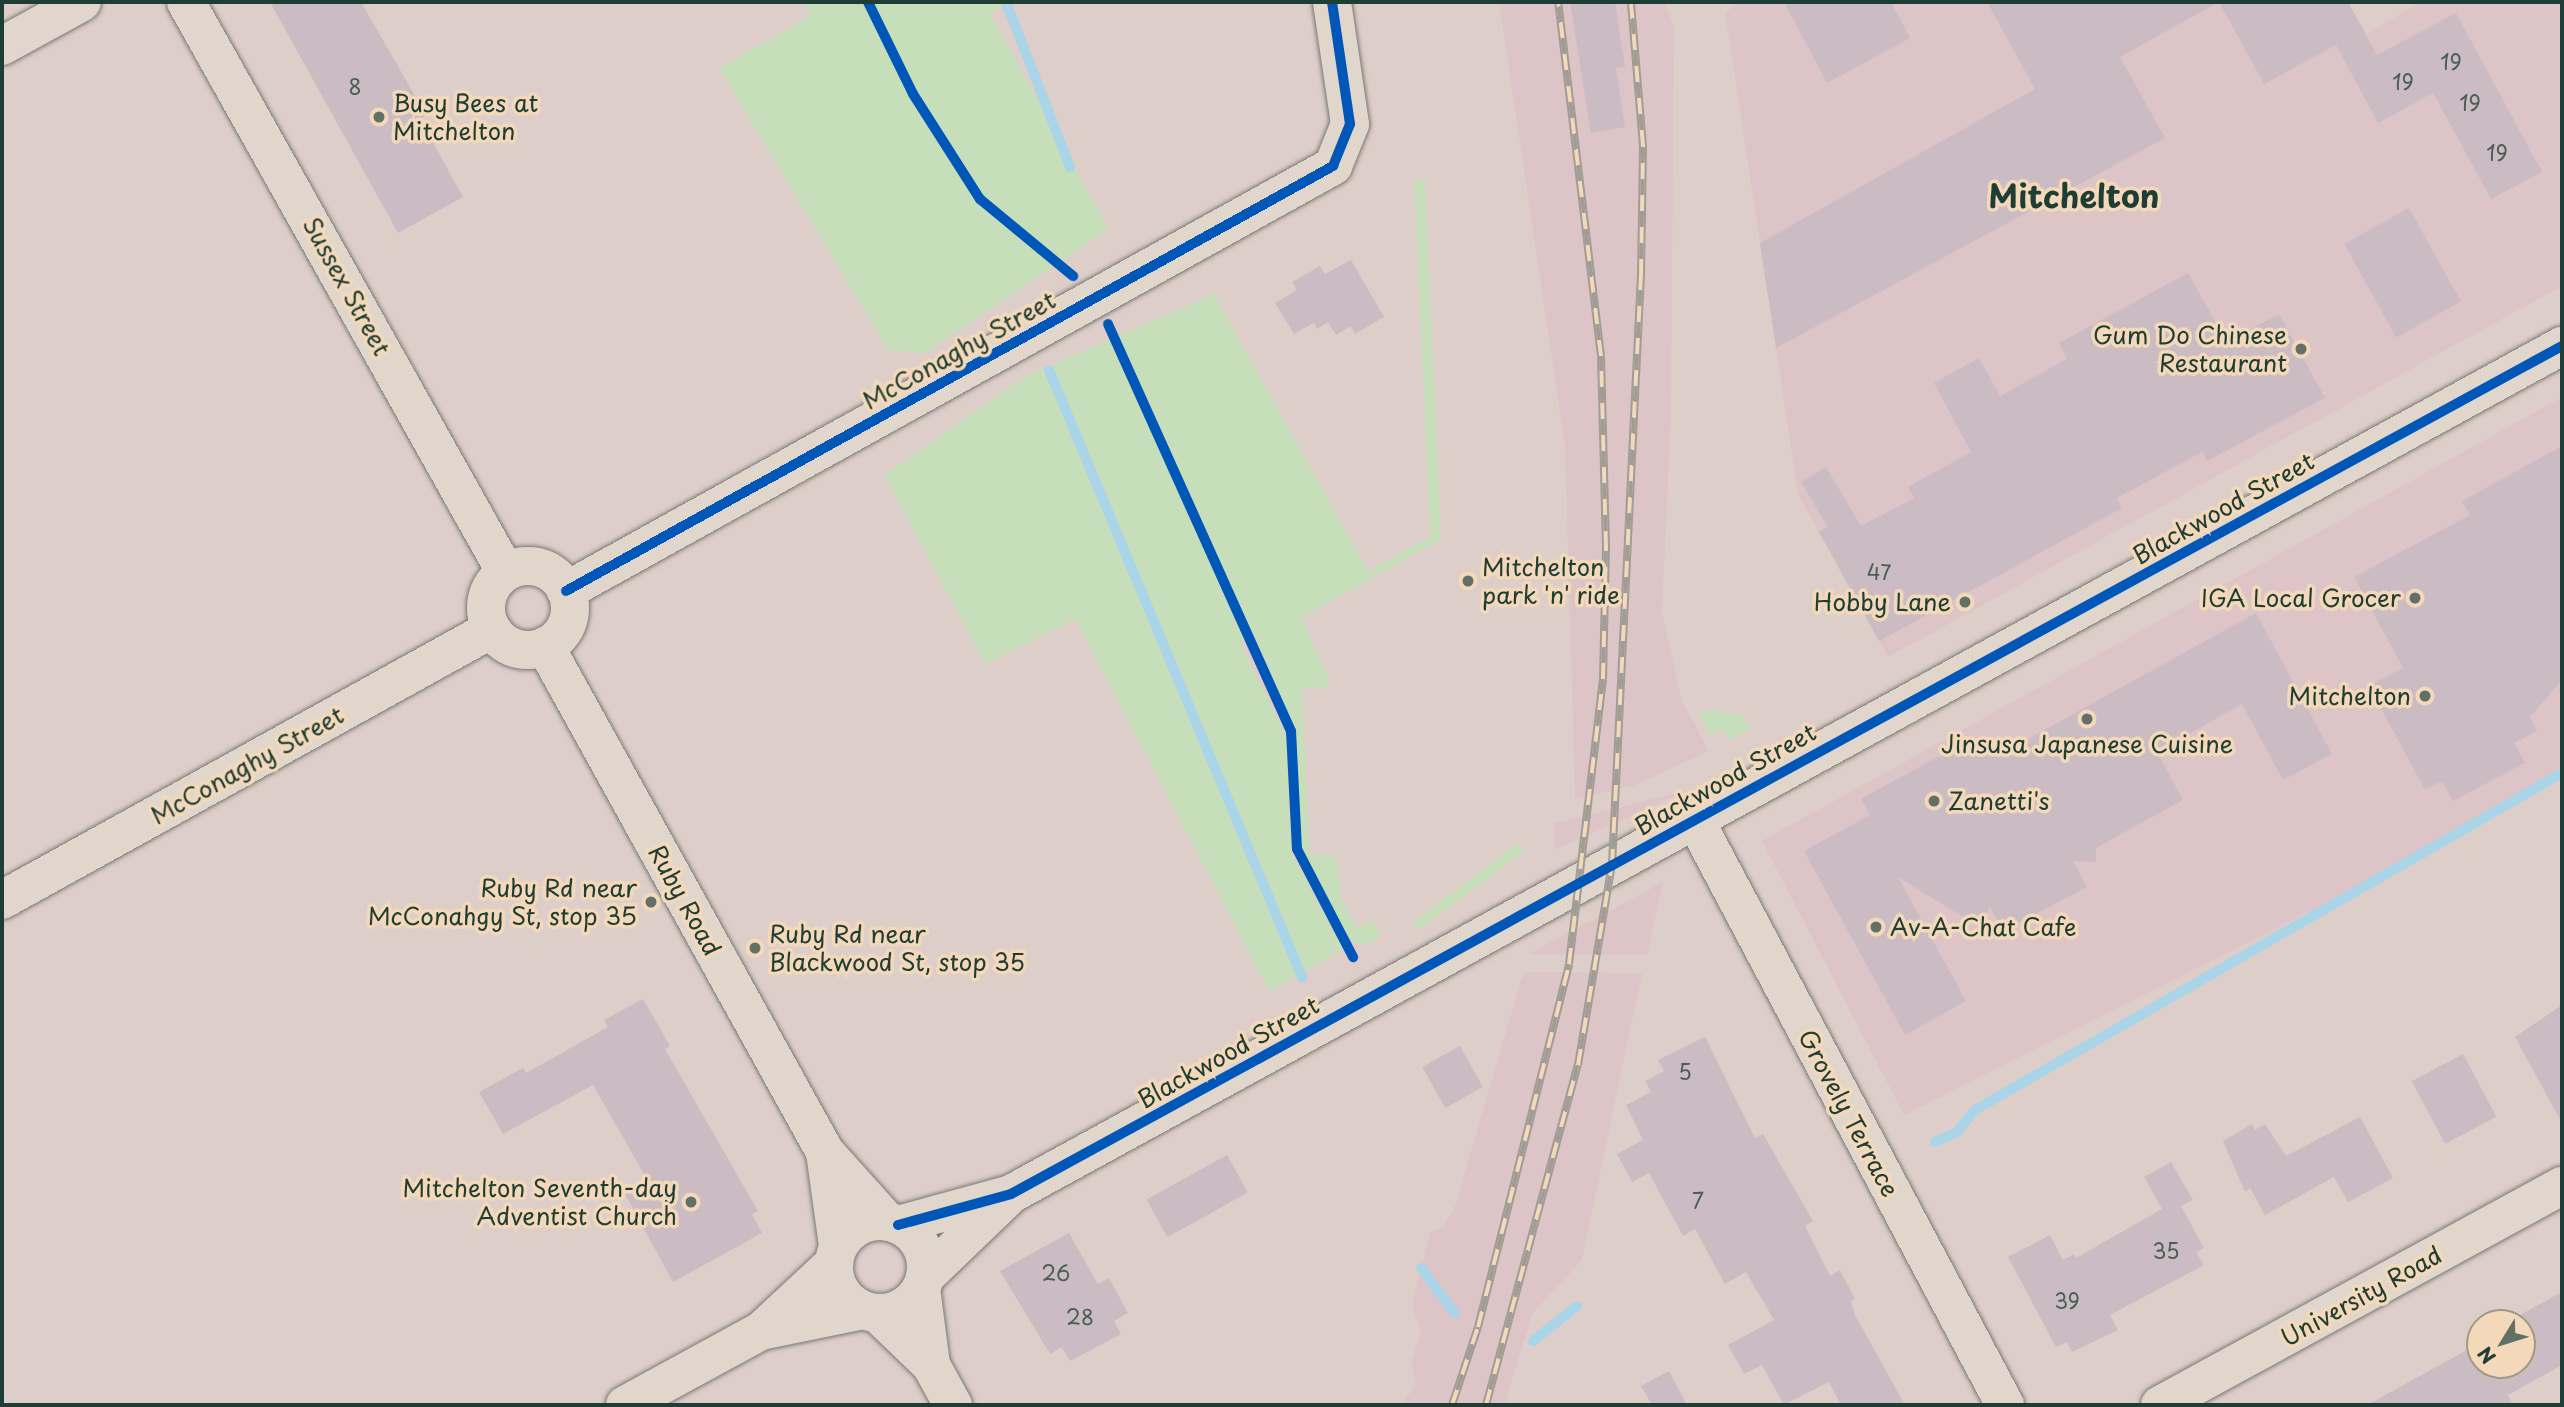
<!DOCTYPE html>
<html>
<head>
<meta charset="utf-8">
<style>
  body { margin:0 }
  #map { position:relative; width:2564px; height:1407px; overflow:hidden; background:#decec9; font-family:"Playpen Sans",sans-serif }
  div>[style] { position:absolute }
  .built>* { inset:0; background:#ddc5c7 }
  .green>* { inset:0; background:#c7deba; transform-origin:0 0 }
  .stream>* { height:10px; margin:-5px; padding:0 5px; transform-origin:5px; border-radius:5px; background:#aad4e7 }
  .building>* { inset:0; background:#cabcc2; transform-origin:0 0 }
  .roads { filter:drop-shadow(0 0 2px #7a7975) drop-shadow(0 0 2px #7a7975) }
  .street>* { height:38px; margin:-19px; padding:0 19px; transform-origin:19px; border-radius:19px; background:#e0d6cc }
  .secondary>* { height:38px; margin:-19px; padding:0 19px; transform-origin:19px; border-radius:19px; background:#e0d6cc }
  .secondary>.ring { margin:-19px; padding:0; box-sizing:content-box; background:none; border:38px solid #e0d6cc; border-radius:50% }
  .rail>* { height:8px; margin-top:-4px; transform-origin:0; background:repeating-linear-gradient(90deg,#f3d9ba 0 16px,#a19d95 0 32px); box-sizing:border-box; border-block:2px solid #a19d95 }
  .cycleway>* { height:10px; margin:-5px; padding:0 5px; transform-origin:5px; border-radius:5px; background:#0057b8 }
  .dots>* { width:19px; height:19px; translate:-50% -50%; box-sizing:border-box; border:4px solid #f3d9ba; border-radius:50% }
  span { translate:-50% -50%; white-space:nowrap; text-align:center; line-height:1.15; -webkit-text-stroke:7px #f3d9ba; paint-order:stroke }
  .number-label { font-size:21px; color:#4a5e58 }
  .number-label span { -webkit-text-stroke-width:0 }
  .poi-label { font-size:24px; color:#1f3d34 }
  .left { translate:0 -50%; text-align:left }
  .right { translate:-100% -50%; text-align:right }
  .street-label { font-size:24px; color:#1f3d34 }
  .district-label { font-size:32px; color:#1f3d34; font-weight:700 }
  .frame { position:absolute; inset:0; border:4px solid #1f3d34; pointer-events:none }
  .north { position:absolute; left:2466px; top:1309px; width:70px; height:70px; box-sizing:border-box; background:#f3d9ba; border:2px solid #9e9b84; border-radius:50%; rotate:232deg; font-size:19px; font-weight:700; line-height:28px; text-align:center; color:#1f3d34 }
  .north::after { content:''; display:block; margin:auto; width:24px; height:32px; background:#627068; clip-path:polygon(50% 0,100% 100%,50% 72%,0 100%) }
</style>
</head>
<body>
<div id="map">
  <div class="built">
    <i style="clip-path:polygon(1499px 2px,1665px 2px,1674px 27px,1671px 416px,1662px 612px,1682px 701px,1709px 751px,1633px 786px,1575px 799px,1565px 447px)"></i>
    <i style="clip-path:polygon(1742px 2px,2348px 2px,2367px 34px,2420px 2px,2562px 2px,2562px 286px,1888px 657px,1798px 494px,1725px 12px)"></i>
    <i style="clip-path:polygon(2562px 397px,2562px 773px,2392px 870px,1904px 1115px,1762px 841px)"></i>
    <i style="clip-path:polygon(1689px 790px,1554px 850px,1555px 823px)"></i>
    <i style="clip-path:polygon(1663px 882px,1647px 955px,1529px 954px)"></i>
    <i style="clip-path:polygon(1528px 972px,1642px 973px,1582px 1260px,1533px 1313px,1507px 1395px,1510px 1405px,1401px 1405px,1416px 1384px,1411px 1361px,1421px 1331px,1412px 1306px,1430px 1233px,1444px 1226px,1455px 1206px,1521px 980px)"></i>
  </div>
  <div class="green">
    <i style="clip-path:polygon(802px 2px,1010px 2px,990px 13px,1109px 229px,925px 353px,888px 350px,719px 68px,811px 15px)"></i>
    <i style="clip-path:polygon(1414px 178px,1425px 181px,1441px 539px,1301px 618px,1329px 679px,1327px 688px,1302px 689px,1310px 854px,1336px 855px,1341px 899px,1357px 928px,1372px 920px,1381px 935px,1367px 945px,1350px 943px,1300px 850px,1296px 732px,1254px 635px,1240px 644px,1286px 736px,1291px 853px,1343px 950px,1269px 991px,1075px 619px,985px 664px,884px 475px,1024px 377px,1214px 294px,1368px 571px,1430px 536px)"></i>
    <i style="clip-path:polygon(1709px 709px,1743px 716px,1750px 728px,1729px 740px,1723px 729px,1711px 736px,1699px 714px)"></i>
    <i style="left:1519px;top:842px;width:10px;height:134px;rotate:53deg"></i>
  </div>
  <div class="stream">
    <i style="left:1006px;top:2px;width:177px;rotate:68.8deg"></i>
    <i style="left:1049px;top:370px;width:658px;rotate:67.37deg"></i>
    <i style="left:1935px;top:1142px;width:24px;rotate:-24deg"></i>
    <i style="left:1957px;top:1132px;width:28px;rotate:-51deg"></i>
    <i style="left:1975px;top:1110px;width:677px;rotate:-29.86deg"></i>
    <i style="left:1421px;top:1268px;width:56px;rotate:52.9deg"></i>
    <i style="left:1533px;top:1341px;width:56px;rotate:-38.5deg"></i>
  </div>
  <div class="building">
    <i style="clip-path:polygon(270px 2px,361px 2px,426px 115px,420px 119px,463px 197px,398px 233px)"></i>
    <i style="clip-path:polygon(1570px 2px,1615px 2px,1625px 67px,1616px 68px,1625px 127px,1591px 133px)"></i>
    <i style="clip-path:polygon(1784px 2px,1891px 2px,1910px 38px,1827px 83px)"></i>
    <i style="clip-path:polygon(1987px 2px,2348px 2px,2377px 55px,2456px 13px,2542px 172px,2491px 199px,2433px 93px,2378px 123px,2336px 45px,2264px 84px,2219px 2px,2120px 57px,2165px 138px,1776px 348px,1760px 243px,2035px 89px)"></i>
    <i style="left:2409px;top:208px;width:107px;height:74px;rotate:61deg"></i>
    <i style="clip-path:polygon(1351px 260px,1384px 317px,1355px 334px,1351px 326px,1336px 335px,1328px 322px,1317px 329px,1314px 323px,1294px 334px,1275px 303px,1297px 290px,1292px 282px,1320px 266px,1325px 274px)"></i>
    <i style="clip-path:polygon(2188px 273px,2227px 342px,2279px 314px,2325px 398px,2207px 461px,2202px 452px,2117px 498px,2122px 508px,1879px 641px,1819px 532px,1828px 527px,1801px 482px,1826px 467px,1861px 526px,1914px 498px,1908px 487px,1971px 452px,1934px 383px,1979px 358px,2000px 396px,2067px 359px,2059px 343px)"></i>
    <i style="clip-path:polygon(2562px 446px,2562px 680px,2530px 717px,2537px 731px,2514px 743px,2525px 763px,2453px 801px,2442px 781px,2425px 790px,2369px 686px,2403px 668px,2354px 577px,2470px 515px,2462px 501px)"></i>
    <i style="clip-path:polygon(2256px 613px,2332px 754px,2283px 780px,2242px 704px,2157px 752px,2183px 800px,2096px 848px,2096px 862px,2073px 861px,2087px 887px,2003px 931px,1990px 907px,1978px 926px,1898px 877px,1966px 1001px,1905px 1035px,1804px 851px,1870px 815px,1861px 799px,1934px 759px,1962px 746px,1995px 743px,2001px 754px)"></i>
    <i style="clip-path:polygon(643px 999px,670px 1046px,665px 1049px,758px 1211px,752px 1214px,762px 1233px,673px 1282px,625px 1194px,648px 1181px,593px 1085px,503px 1134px,479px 1092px,523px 1068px,526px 1073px,608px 1027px,604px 1020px)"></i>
    <i style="clip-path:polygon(2562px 1005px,2562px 1123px,2515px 1037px)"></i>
    <i style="clip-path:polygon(1705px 1037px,1755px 1138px,1763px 1134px,1813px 1221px,1805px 1226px,1830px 1276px,1840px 1270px,1855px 1299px,1851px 1301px,1855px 1315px,1905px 1405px,1841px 1405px,1829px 1382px,1784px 1405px,1762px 1365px,1744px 1374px,1728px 1345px,1774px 1320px,1746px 1272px,1725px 1284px,1695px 1229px,1683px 1236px,1649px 1173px,1632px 1182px,1617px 1154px,1643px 1140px,1626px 1105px,1651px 1092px,1645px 1081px,1664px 1071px,1658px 1060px)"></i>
    <i style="left:1460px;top:1046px;width:47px;height:43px;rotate:61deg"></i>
    <i style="left:2463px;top:1054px;width:71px;height:58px;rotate:62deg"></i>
    <i style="clip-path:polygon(2360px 1117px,2393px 1178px,2348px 1202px,2334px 1177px,2265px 1215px,2250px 1188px,2245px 1192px,2223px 1141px,2252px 1124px,2255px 1130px,2265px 1124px,2286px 1156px)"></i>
    <i style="left:1227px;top:1155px;width:43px;height:92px;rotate:61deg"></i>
    <i style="clip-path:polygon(2171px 1162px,2193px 1200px,2181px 1206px,2204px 1248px,2196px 1252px,2204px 1265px,2110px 1315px,2118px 1330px,2072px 1352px,2067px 1342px,2056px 1347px,2008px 1257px,2050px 1235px,2063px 1260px,2074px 1254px,2076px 1258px,2162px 1209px,2144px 1177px)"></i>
    <i style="clip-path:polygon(1069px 1233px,1098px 1284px,1109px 1278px,1128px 1313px,1114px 1321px,1121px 1334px,1070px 1361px,1062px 1347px,1050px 1354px,1000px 1271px)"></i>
    <i style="clip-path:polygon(2562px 1292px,2562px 1365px,2508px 1395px,2513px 1405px,2367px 1405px,2480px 1343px,2480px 1365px,2522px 1365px,2522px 1323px,2505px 1323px)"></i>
    <i style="clip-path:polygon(1669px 1371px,1687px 1405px,1652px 1405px,1641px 1386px)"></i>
  </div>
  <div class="roads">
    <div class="street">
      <i style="left:566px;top:591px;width:877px;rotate:-28.99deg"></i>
      <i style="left:1333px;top:166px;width:45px;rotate:-68deg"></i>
      <i style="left:1350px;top:124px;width:123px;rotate:-98.4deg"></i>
      <i style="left:1695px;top:820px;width:662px;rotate:62.08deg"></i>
      <i style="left:2px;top:900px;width:560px;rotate:-28.95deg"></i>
      <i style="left:921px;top:1288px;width:78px;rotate:82.6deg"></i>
      <i style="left:877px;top:1313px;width:75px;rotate:43.9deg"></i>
      <i style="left:931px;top:1365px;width:46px;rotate:61.2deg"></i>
      <i style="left:2160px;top:1405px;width:458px;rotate:-28.6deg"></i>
    </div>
    <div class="secondary">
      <i style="left:186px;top:2px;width:652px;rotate:60.72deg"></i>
      <i style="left:2px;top:46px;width:91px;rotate:-28.8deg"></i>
      <i class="ring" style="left:486px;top:566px;width:46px;height:46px"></i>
      <i style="left:545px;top:646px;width:578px;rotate:61.04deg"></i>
      <i style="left:825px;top:1152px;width:94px;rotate:48deg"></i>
      <i style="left:825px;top:1152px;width:95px;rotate:82.1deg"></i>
      <i class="ring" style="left:834px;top:1221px;width:54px;height:54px"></i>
      <i style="left:898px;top:1225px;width:117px;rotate:-15.3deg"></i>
      <i style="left:1011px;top:1194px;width:1768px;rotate:-28.67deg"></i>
      <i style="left:925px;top:1277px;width:114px;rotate:-43.9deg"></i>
      <i style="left:761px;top:1331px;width:104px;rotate:-11.6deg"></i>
      <i style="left:625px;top:1405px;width:155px;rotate:-28.6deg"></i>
      <i style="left:761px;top:1331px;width:100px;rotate:-43deg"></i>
    </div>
  </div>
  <div class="rail">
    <i style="left:1452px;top:1405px;width:82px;rotate:-71.6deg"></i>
    <i style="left:1478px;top:1327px;width:374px;rotate:-75.9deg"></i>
    <i style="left:1569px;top:964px;width:287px;rotate:-83.2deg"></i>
    <i style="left:1603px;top:679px;width:132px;rotate:-88.7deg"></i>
    <i style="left:1606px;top:547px;width:191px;rotate:-91.5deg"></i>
    <i style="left:1601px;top:356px;width:357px;rotate:-96.9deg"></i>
    <i style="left:1486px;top:1405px;width:352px;rotate:-74.9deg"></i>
    <i style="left:1578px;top:1065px;width:203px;rotate:-80.4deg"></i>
    <i style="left:1612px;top:865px;width:591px;rotate:-87.19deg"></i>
    <i style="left:1641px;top:275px;width:129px;rotate:-89.1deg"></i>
    <i style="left:1643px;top:146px;width:144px;rotate:-94.8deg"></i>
  </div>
  <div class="cycleway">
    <i style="left:868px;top:2px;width:102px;rotate:63.9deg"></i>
    <i style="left:913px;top:94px;width:125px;rotate:57.5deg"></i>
    <i style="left:980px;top:199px;width:121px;rotate:39.6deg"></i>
    <i style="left:1108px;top:324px;width:446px;rotate:65.8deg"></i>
    <i style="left:1291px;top:731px;width:118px;rotate:87.1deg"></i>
    <i style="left:1297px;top:849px;width:122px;rotate:62.6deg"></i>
    <i style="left:566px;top:591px;width:877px;rotate:-28.99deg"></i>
    <i style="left:1333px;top:166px;width:45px;rotate:-68deg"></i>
    <i style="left:1350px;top:124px;width:123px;rotate:-98.4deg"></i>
    <i style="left:898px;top:1225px;width:117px;rotate:-15.3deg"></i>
    <i style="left:1011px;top:1194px;width:1768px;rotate:-28.67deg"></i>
  </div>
  <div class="dots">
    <i style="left:379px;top:117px;background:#627068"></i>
    <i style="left:2301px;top:349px;background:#627068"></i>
    <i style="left:1468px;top:581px;background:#627068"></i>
    <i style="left:2415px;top:598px;background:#627068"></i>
    <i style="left:1965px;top:602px;background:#627068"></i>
    <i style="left:2425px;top:696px;background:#627068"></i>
    <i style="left:2087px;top:719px;background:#627068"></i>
    <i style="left:1934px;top:801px;background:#627068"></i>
    <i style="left:651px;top:902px;background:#627068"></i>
    <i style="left:1876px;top:927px;background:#627068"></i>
    <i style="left:755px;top:948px;background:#627068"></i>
    <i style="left:691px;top:1202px;background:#627068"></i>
  </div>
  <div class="number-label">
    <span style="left:2451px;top:61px">19</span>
    <span style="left:2403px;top:81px">19</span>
    <span style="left:355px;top:86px">8</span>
    <span style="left:2470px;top:102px">19</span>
    <span style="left:2497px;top:152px">19</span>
    <span style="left:1879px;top:571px">47</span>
    <span style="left:1685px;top:1071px">5</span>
    <span style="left:1698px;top:1200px">7</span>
    <span style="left:2166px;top:1250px">35</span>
    <span style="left:1056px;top:1272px">26</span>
    <span style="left:2067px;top:1300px">39</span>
    <span style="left:1080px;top:1316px">28</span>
  </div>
  <div class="poi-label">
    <span class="left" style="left:393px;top:117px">Busy Bees at<br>Mitchelton</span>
    <span class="right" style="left:2287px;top:349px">Gum Do Chinese<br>Restaurant</span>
    <span class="left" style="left:1482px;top:581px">Mitchelton<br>park 'n' ride</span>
    <span class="right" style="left:2401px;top:598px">IGA Local Grocer</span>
    <span class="right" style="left:1951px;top:602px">Hobby Lane</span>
    <span class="right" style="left:2411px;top:696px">Mitchelton</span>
    <span style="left:2087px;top:744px">Jinsusa Japanese Cuisine</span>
    <span class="left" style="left:1948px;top:801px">Zanetti's</span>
    <span class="right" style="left:637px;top:902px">Ruby Rd near<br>McConahgy St, stop 35</span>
    <span class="left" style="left:1890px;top:927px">Av-A-Chat Cafe</span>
    <span class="left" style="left:769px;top:948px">Ruby Rd near<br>Blackwood St, stop 35</span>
    <span class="right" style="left:677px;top:1202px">Mitchelton Seventh-day<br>Adventist Church</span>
  </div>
  <div class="street-label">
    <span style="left:347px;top:286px;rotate:61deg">Sussex Street</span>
    <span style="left:959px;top:350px;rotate:-29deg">McConaghy Street</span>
    <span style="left:2223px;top:508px;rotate:-29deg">Blackwood Street</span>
    <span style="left:247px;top:765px;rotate:-29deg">McConaghy Street</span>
    <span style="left:1725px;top:779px;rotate:-29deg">Blackwood Street</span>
    <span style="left:685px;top:900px;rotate:61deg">Ruby Road</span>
    <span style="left:1228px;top:1052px;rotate:-29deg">Blackwood Street</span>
    <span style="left:1849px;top:1113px;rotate:62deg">Grovely Terrace</span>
    <span style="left:2361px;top:1296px;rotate:-29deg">University Road</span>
  </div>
  <div class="district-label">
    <span style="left:2074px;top:195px">Mitchelton</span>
  </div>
  <div class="frame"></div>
  <div class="north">N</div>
</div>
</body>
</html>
